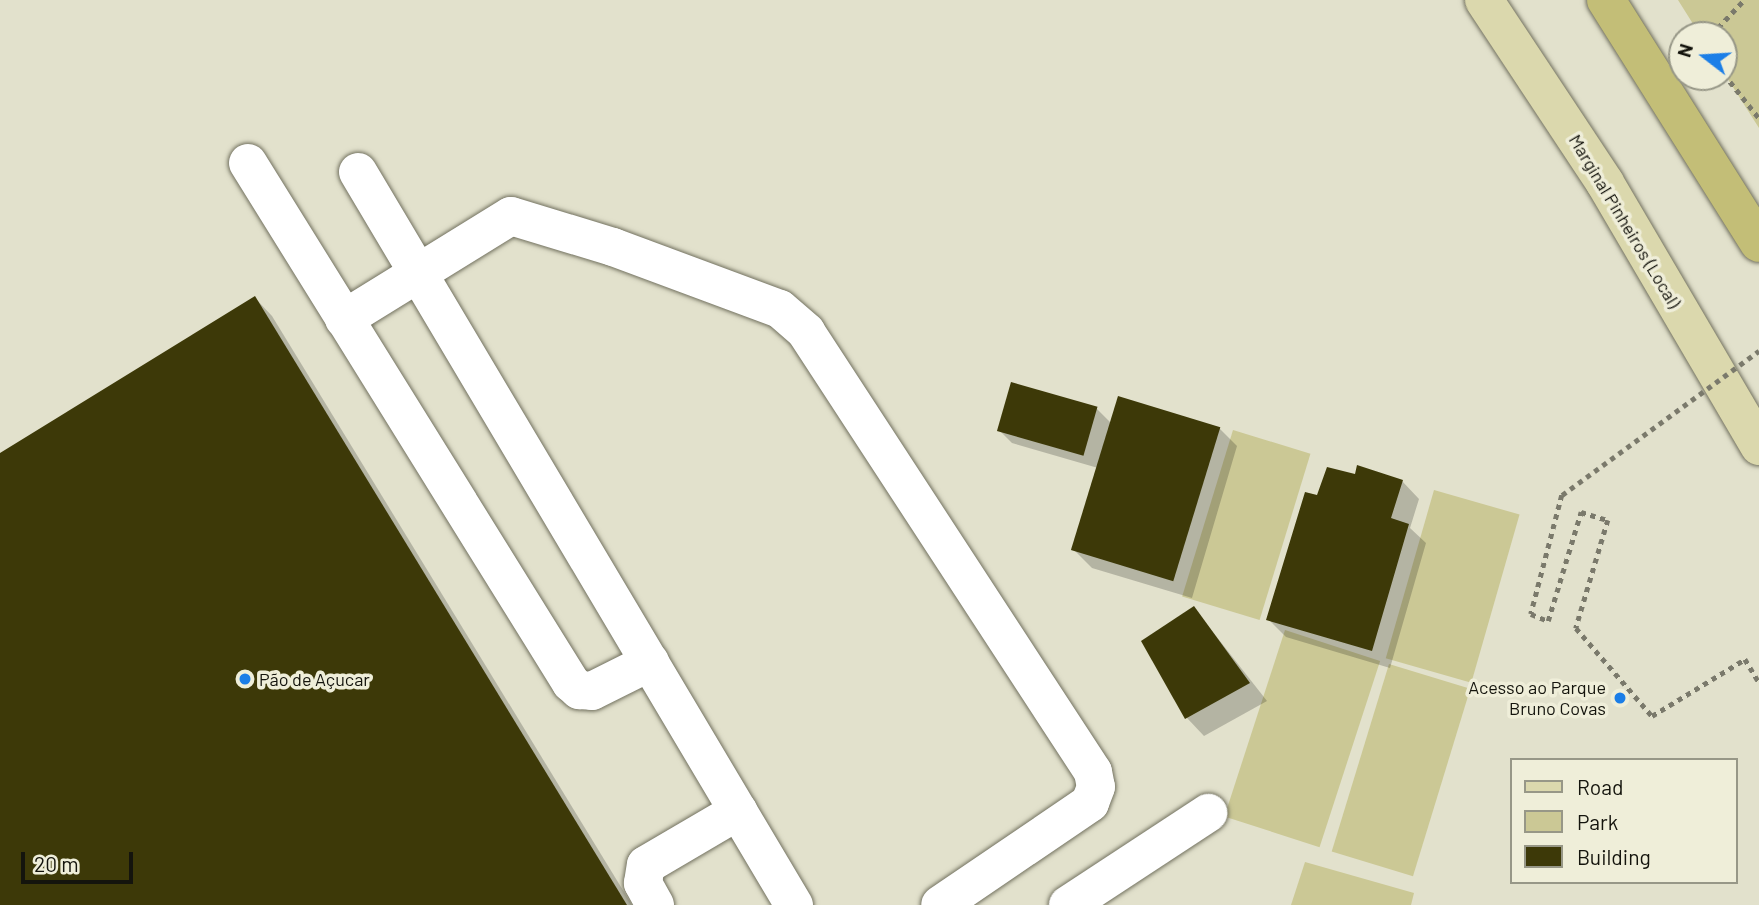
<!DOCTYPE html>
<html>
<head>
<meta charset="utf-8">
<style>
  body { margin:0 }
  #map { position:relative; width:1759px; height:905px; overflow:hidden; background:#e2e1cc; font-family:Barlow,sans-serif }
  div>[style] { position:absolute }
  .green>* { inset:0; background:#cbc895; transform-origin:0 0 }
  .shadow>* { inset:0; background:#0003 }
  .building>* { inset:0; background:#3d3908; transform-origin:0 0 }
  .path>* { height:4.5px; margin-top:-2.25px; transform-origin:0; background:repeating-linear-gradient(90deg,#7a796b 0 5px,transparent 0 10px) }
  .roads { filter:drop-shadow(0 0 2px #72715f) drop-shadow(0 0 2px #72715f) }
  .minor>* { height:38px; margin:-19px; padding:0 19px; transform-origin:19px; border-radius:19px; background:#fff }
  .major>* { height:38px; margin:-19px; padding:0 19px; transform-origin:19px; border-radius:19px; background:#dbd8ad }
  .highway>* { height:38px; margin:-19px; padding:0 19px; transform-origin:19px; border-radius:19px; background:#c3be77 }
  .path-bridge>* { height:4.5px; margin-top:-2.25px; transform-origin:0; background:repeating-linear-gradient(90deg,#7a796b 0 5px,transparent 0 10px) }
  .dots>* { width:19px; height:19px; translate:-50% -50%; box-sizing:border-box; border:4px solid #efeed9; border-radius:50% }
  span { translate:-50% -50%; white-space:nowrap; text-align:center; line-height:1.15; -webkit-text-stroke:7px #efeed9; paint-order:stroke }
  .street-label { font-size:18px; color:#14140d }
  .poi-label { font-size:18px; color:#14140d }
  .left { translate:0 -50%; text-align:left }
  .right { translate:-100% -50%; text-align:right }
  .legend { position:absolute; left:1510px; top:758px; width:228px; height:126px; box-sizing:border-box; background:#efeed9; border:2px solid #979787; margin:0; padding:9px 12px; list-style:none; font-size:21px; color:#14140d }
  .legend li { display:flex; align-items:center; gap:14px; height:35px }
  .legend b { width:35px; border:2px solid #979787 }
  .north { position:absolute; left:1668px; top:21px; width:70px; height:70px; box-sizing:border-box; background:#efeed9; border:2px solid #979787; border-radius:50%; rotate:287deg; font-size:19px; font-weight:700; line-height:28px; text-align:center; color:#14140d }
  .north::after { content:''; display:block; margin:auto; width:24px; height:32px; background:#1b7ee7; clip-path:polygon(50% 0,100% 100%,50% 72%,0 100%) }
  .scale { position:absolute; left:21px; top:852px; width:112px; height:32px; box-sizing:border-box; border:4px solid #14140d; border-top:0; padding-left:9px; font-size:21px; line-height:24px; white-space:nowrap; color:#14140d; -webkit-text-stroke:5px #efeed9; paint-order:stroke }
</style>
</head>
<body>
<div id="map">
  <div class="green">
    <i style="clip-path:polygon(1678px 0,1759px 0,1759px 128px,1724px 73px,1724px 35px,1700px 35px)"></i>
    <i style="left:1233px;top:430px;width:81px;height:174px;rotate:17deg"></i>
    <i style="left:1434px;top:490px;width:89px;height:175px;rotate:16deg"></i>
    <i style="left:1285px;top:630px;width:100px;height:196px;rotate:18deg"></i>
    <i style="left:1389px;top:664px;width:85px;height:196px;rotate:17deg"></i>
    <i style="clip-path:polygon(1305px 862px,1414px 893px,1411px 905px,1291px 905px)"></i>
  </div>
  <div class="shadow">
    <i style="clip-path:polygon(255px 298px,272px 316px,632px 905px,0 905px,0 455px)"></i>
    <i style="clip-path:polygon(1096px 408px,1111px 423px,1219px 428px,1237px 446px,1192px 598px,1092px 568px,1074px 550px,1098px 468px,1012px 443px,1000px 431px)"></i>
    <i style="clip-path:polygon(1356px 476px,1402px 481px,1419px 499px,1410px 528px,1426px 543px,1390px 668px,1286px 637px,1268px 619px)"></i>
    <i style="clip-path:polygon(1194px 608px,1267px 701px,1204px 736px,1187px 718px)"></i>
  </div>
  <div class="building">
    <i style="clip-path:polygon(255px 296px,627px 905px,0 905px,0 453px)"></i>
    <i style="left:1011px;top:382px;width:90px;height:51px;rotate:16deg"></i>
    <i style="left:1118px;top:396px;width:107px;height:161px;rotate:17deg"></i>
    <i style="clip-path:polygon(1357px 465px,1403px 480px,1391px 518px,1409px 524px,1372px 651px,1266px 620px,1305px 492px,1317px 495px,1327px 467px,1355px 474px)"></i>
    <i style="clip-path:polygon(1194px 606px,1250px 683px,1185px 719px,1141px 641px)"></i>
  </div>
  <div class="path">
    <i style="left:1711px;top:35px;width:48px;rotate:-46.7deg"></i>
    <i style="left:1724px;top:74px;width:56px;rotate:51.5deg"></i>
    <i style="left:1562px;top:495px;width:123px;rotate:104.6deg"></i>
    <i style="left:1531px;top:614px;width:18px;rotate:22deg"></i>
    <i style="left:1548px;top:621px;width:114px;rotate:-73.2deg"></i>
    <i style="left:1581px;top:512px;width:28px;rotate:17deg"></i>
    <i style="left:1608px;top:520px;width:113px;rotate:106.5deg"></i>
    <i style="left:1576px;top:628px;width:116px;rotate:49.2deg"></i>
    <i style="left:1652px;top:716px;width:109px;rotate:-31.5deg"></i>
    <i style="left:1745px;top:659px;width:27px;rotate:59deg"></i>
  </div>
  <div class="roads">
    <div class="minor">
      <i style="left:248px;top:163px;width:612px;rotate:58.15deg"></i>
      <i style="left:571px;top:683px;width:11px;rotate:41deg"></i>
      <i style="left:579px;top:690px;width:13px;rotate:4deg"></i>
      <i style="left:592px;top:691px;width:65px;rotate:-26.6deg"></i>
      <i style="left:358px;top:172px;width:853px;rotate:59.26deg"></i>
      <i style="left:344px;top:319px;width:196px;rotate:-31.7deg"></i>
      <i style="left:511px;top:216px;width:107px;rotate:16.9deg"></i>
      <i style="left:613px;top:247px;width:178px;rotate:20.4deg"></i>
      <i style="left:780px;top:309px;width:35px;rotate:41deg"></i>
      <i style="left:806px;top:332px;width:525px;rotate:56.88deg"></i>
      <i style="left:1093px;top:772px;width:15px;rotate:79deg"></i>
      <i style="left:1096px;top:787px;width:17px;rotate:111deg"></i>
      <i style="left:1090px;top:803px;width:181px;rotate:145.8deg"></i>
      <i style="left:655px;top:905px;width:25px;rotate:-119deg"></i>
      <i style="left:643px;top:883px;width:18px;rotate:-81deg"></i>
      <i style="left:646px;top:865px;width:107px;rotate:-30.4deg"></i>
      <i style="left:1068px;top:905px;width:168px;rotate:-33.3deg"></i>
    </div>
    <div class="major">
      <i style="left:1484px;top:0;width:219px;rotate:56.5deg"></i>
      <i style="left:1605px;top:183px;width:305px;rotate:59.6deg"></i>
    </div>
    <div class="highway">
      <i style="left:1606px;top:0;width:287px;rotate:57.8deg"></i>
    </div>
  </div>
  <div class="path-bridge">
    <i style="left:1562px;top:495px;width:244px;rotate:-36.2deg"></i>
  </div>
  <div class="dots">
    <i style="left:245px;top:679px;background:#1b7ee7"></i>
    <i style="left:1620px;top:698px;background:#1b7ee7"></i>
  </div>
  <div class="street-label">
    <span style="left:1625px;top:221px;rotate:59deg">Marginal Pinheiros (Local)</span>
  </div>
  <div class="poi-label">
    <span class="left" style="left:259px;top:679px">Pão de Açucar</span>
    <span class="right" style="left:1606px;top:698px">Acesso ao Parque<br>Bruno Covas</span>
  </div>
  <ul class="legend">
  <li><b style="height:9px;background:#dbd8ad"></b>Road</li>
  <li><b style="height:19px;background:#cbc895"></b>Park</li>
  <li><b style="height:19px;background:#3d3908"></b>Building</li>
  </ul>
  <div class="north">N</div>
  <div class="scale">20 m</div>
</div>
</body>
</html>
